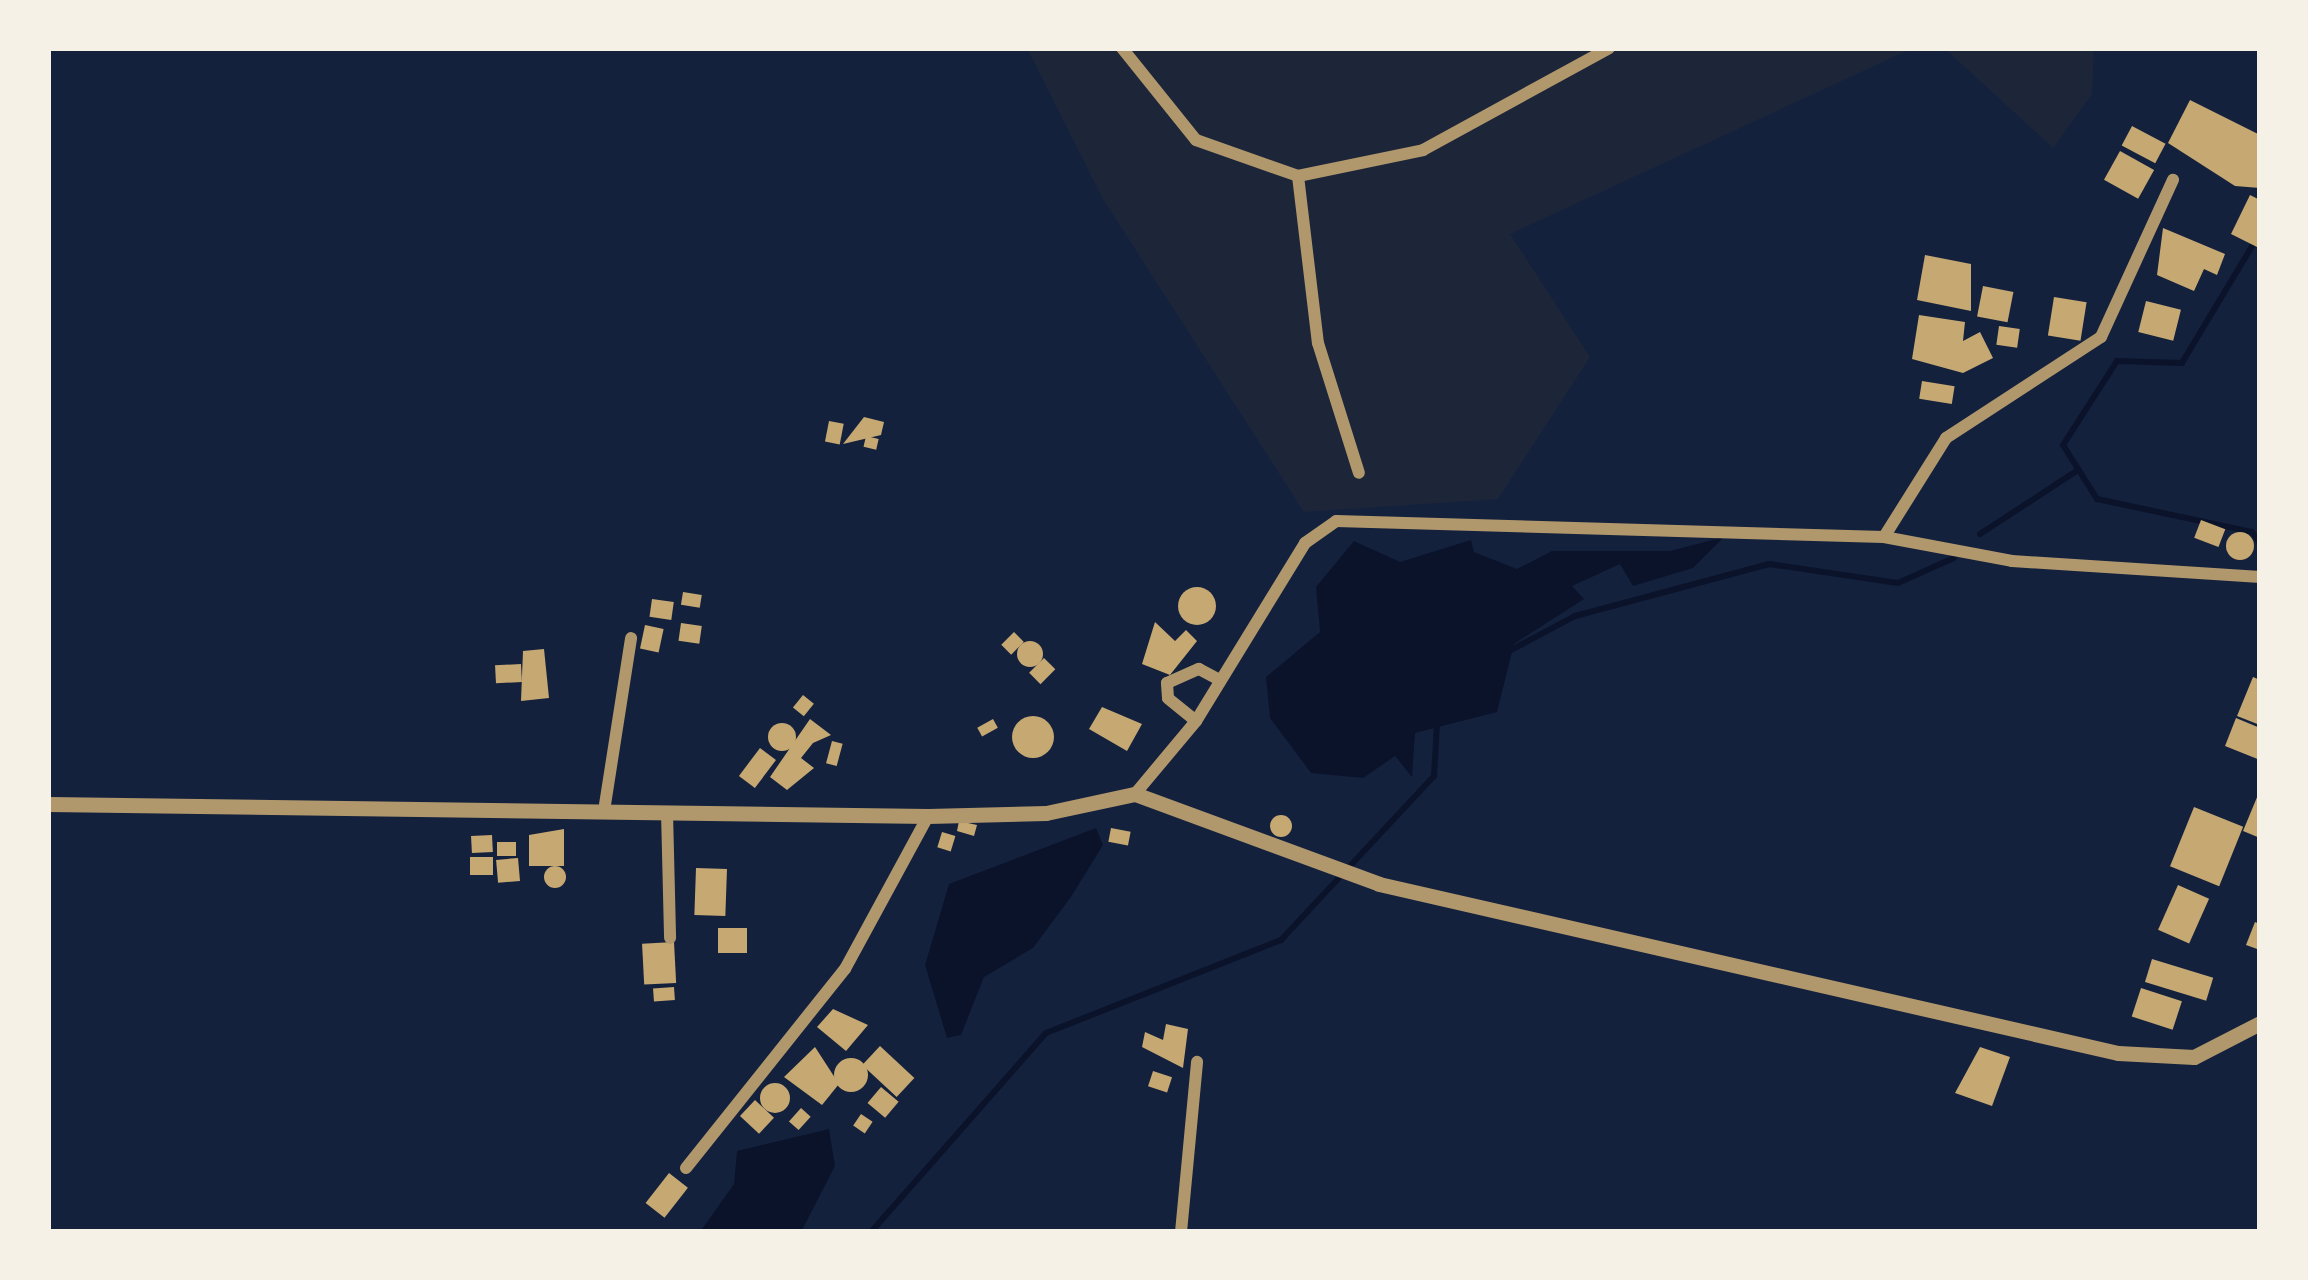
<!DOCTYPE html>
<html>
<head>
<meta charset="utf-8">
<style>
  body { margin:0 }
  #map { position:relative; width:2308px; height:1280px; overflow:hidden; background:#14213d; font-family:"Noto Serif",serif }
  div>[style] { position:absolute }
  .green>* { inset:0; background:#1d2539 }
  .water>* { inset:0; background:#0b132b }
  .stream>* { height:6px; margin:-3px; padding:0 3px; transform-origin:3px; border-radius:3px; background:#0b132b }
  .building>* { inset:0; background:#c6a872; transform-origin:0 0 }
  .round { border-radius:50% }
  .minor>* { height:12px; margin:-6px; padding:0 6px; transform-origin:6px; border-radius:6px; background:#b1986c }
  .tertiary>* { height:15px; margin:-7.5px; padding:0 7.5px; transform-origin:7.5px; border-radius:7.5px; background:#b1986c }
  span { translate:-50% -50%; white-space:nowrap; text-align:center; line-height:1.15; -webkit-text-stroke:9px #f6f1e7; paint-order:stroke }
  .frame { position:absolute; inset:0; border:51px solid #f6f1e7; pointer-events:none }
</style>
</head>
<body>
<div id="map">
  <div class="green">
    <i style="clip-path:polygon(1027px 48px,1913px 48px,1510px 234px,1590px 357px,1498px 499px,1304px 512px,1103px 199px)"></i>
    <i style="clip-path:polygon(1944px 48px,2094px 48px,2092px 94px,2053px 148px)"></i>
  </div>
  <div class="water">
    <i style="clip-path:polygon(1724px 537px,1693px 568px,1633px 586px,1620px 564px,1572px 586px,1584px 599px,1514px 644px,1497px 712px,1415px 733px,1412px 777px,1395px 756px,1363px 778px,1311px 773px,1270px 718px,1266px 677px,1320px 632px,1316px 587px,1354px 541px,1400px 562px,1471px 540px,1474px 552px,1517px 569px,1552px 551px,1670px 551px)"></i>
    <i style="clip-path:polygon(1096px 828px,1103px 845px,1071px 897px,1033px 948px,984px 977px,961px 1035px,947px 1038px,925px 965px,949px 884px)"></i>
    <i style="clip-path:polygon(829px 1129px,835px 1166px,801px 1232px,700px 1232px,734px 1184px,737px 1151px)"></i>
  </div>
  <div class="stream">
    <i style="left:2260px;top:233px;width:152px;rotate:121deg"></i>
    <i style="left:2182px;top:363px;width:65px;rotate:-178.2deg"></i>
    <i style="left:2117px;top:361px;width:100px;rotate:122.7deg"></i>
    <i style="left:2063px;top:445px;width:64px;rotate:57.8deg"></i>
    <i style="left:2097px;top:499px;width:158px;rotate:12deg"></i>
    <i style="left:2252px;top:532px;width:14px;rotate:54deg"></i>
    <i style="left:1980px;top:534px;width:117px;rotate:-33.1deg"></i>
    <i style="left:1509px;top:651px;width:75px;rotate:-27.9deg"></i>
    <i style="left:1575px;top:616px;width:201px;rotate:-15deg"></i>
    <i style="left:1769px;top:564px;width:130px;rotate:8.4deg"></i>
    <i style="left:1898px;top:583px;width:61px;rotate:-24.1deg"></i>
    <i style="left:871px;top:1232px;width:265px;rotate:-48.7deg"></i>
    <i style="left:1046px;top:1033px;width:253px;rotate:-21.6deg"></i>
    <i style="left:1281px;top:940px;width:224px;rotate:-47deg"></i>
    <i style="left:1434px;top:776px;width:52px;rotate:-86.7deg"></i>
  </div>
  <div class="building">
    <i style="clip-path:polygon(2190px 100px,2260px 135px,2260px 188px,2235px 186px,2168px 143px)"></i>
    <i style="left:2132px;top:126px;width:38px;height:22px;rotate:28deg"></i>
    <i style="left:2120px;top:151px;width:39px;height:33px;rotate:29deg"></i>
    <i style="clip-path:polygon(2250px 195px,2260px 200px,2257px 247px,2231px 234px)"></i>
    <i style="clip-path:polygon(2163px 228px,2225px 254px,2217px 275px,2204px 269px,2194px 291px,2157px 275px)"></i>
    <i style="clip-path:polygon(1925px 255px,1971px 264px,1971px 311px,1917px 300px)"></i>
    <i style="left:1983px;top:286px;width:31px;height:31px;rotate:11deg"></i>
    <i style="left:2054px;top:297px;width:33px;height:39px;rotate:9deg"></i>
    <i style="left:2146px;top:301px;width:36px;height:32px;rotate:14deg"></i>
    <i style="clip-path:polygon(1919px 315px,1965px 322px,1963px 341px,1980px 332px,1993px 358px,1963px 373px,1912px 359px)"></i>
    <i style="left:1999px;top:326px;width:21px;height:19px;rotate:8deg"></i>
    <i style="left:1922px;top:381px;width:33px;height:18px;rotate:9deg"></i>
    <i style="clip-path:polygon(864px 417px,884px 422px,881px 435px,843px 444px)"></i>
    <i style="left:829px;top:421px;width:15px;height:21px;rotate:11deg"></i>
    <i style="left:866px;top:436px;width:13px;height:11px;rotate:13deg"></i>
    <i style="left:2201px;top:520px;width:26px;height:19px;rotate:21deg"></i>
    <i class="round" style="left:2226px;top:532px;width:28px;height:28px"></i>
    <i class="round" style="left:1178px;top:587px;width:38px;height:38px"></i>
    <i style="left:683px;top:592px;width:19px;height:13px;rotate:9deg"></i>
    <i style="left:652px;top:599px;width:22px;height:18px;rotate:8deg"></i>
    <i style="clip-path:polygon(1155px 622px,1175px 641px,1186px 630px,1197px 641px,1170px 675px,1142px 664px)"></i>
    <i style="left:681px;top:623px;width:21px;height:18px;rotate:8deg"></i>
    <i style="left:645px;top:625px;width:19px;height:24px;rotate:12deg"></i>
    <i style="left:1014px;top:632px;width:14px;height:18px;rotate:45deg"></i>
    <i class="round" style="left:1017px;top:641px;width:26px;height:26px"></i>
    <i style="clip-path:polygon(544px 649px,549px 698px,521px 701px,523px 651px)"></i>
    <i style="left:1044px;top:658px;width:16px;height:21px;rotate:45deg"></i>
    <i style="left:521px;top:664px;width:18px;height:26px;rotate:87deg"></i>
    <i style="clip-path:polygon(2253px 677px,2260px 680px,2260px 725px,2237px 716px)"></i>
    <i style="left:803px;top:695px;width:14px;height:16px;rotate:39deg"></i>
    <i style="clip-path:polygon(1102px 707px,1142px 724px,1127px 751px,1089px 729px)"></i>
    <i class="round" style="left:1012px;top:716px;width:42px;height:42px"></i>
    <i style="clip-path:polygon(2236px 718px,2260px 728px,2260px 760px,2225px 746px)"></i>
    <i style="clip-path:polygon(810px 719px,831px 735px,813px 743px,801px 758px,814px 768px,787px 790px,770px 777px)"></i>
    <i style="left:993px;top:719px;width:10px;height:18px;rotate:61deg"></i>
    <i class="round" style="left:768px;top:723px;width:28px;height:28px"></i>
    <i style="left:832px;top:741px;width:11px;height:23px;rotate:15deg"></i>
    <i style="left:760px;top:748px;width:20px;height:35px;rotate:37deg"></i>
    <i style="clip-path:polygon(2260px 790px,2260px 838px,2243px 831px)"></i>
    <i style="left:2194px;top:807px;width:53px;height:64px;rotate:22deg"></i>
    <i class="round" style="left:1270px;top:815px;width:22px;height:22px"></i>
    <i style="clip-path:polygon(959px 821px,977px 825px,974px 836px,957px 831px)"></i>
    <i style="left:1111px;top:828px;width:20px;height:14px;rotate:11deg"></i>
    <i style="clip-path:polygon(564px 829px,564px 866px,529px 866px,529px 835px)"></i>
    <i style="left:942px;top:832px;width:14px;height:16px;rotate:17deg"></i>
    <i style="left:492px;top:835px;width:17px;height:21px;rotate:87deg"></i>
    <i style="left:516px;top:842px;width:14px;height:19px;rotate:90deg"></i>
    <i style="left:493px;top:857px;width:18px;height:23px;rotate:90deg"></i>
    <i style="left:518px;top:858px;width:23px;height:22px;rotate:85deg"></i>
    <i class="round" style="left:544px;top:866px;width:22px;height:22px"></i>
    <i style="left:696px;top:868px;width:31px;height:47px;rotate:2deg"></i>
    <i style="left:2178px;top:885px;width:34px;height:49px;rotate:24deg"></i>
    <i style="clip-path:polygon(2255px 922px,2260px 924px,2260px 950px,2246px 945px)"></i>
    <i style="left:718px;top:928px;width:29px;height:25px"></i>
    <i style="left:674px;top:942px;width:41px;height:32px;rotate:87deg"></i>
    <i style="left:2152px;top:959px;width:64px;height:24px;rotate:17deg"></i>
    <i style="left:674px;top:987px;width:13px;height:21px;rotate:86deg"></i>
    <i style="left:2141px;top:988px;width:43px;height:30px;rotate:18deg"></i>
    <i style="clip-path:polygon(833px 1009px,868px 1025px,846px 1051px,817px 1027px)"></i>
    <i style="clip-path:polygon(1166px 1024px,1188px 1029px,1183px 1068px,1142px 1047px,1145px 1032px,1163px 1040px)"></i>
    <i style="left:880px;top:1046px;width:47px;height:26px;rotate:43deg"></i>
    <i style="clip-path:polygon(815px 1047px,839px 1084px,822px 1105px,784px 1077px)"></i>
    <i style="clip-path:polygon(1980px 1047px,2010px 1057px,1992px 1106px,1955px 1093px)"></i>
    <i class="round" style="left:834px;top:1058px;width:34px;height:34px"></i>
    <i style="left:1153px;top:1071px;width:20px;height:16px;rotate:18deg"></i>
    <i class="round" style="left:760px;top:1083px;width:30px;height:30px"></i>
    <i style="left:881px;top:1087px;width:23px;height:21px;rotate:40deg"></i>
    <i style="left:755px;top:1100px;width:26px;height:22px;rotate:43deg"></i>
    <i style="left:801px;top:1108px;width:13px;height:18px;rotate:42deg"></i>
    <i style="left:861px;top:1114px;width:14px;height:14px;rotate:34deg"></i>
    <i style="left:669px;top:1173px;width:24px;height:38px;rotate:38deg"></i>
  </div>
  <div class="minor">
    <i style="left:1122px;top:48px;width:118px;rotate:51.2deg"></i>
    <i style="left:1196px;top:140px;width:108px;rotate:19.4deg"></i>
    <i style="left:1298px;top:176px;width:128px;rotate:-11.7deg"></i>
    <i style="left:1423px;top:150px;width:212px;rotate:-28.7deg"></i>
    <i style="left:1298px;top:176px;width:168px;rotate:83.2deg"></i>
    <i style="left:1318px;top:343px;width:136px;rotate:72.5deg"></i>
    <i style="left:1884px;top:537px;width:117px;rotate:-57.9deg"></i>
    <i style="left:1946px;top:438px;width:185px;rotate:-33.1deg"></i>
    <i style="left:2101px;top:337px;width:173px;rotate:-65.4deg"></i>
    <i style="left:1196px;top:721px;width:36px;rotate:-141deg"></i>
    <i style="left:1168px;top:698px;width:15px;rotate:-94deg"></i>
    <i style="left:1167px;top:683px;width:35px;rotate:-24deg"></i>
    <i style="left:1199px;top:669px;width:24px;rotate:28deg"></i>
    <i style="left:1135px;top:794px;width:95px;rotate:-50.1deg"></i>
    <i style="left:1196px;top:721px;width:209px;rotate:-58.5deg"></i>
    <i style="left:1305px;top:543px;width:38px;rotate:-35deg"></i>
    <i style="left:1336px;top:521px;width:548px;rotate:1.67deg"></i>
    <i style="left:1884px;top:537px;width:130px;rotate:10.6deg"></i>
    <i style="left:2012px;top:561px;width:249px;rotate:3.7deg"></i>
    <i style="left:604px;top:811px;width:175px;rotate:-81.1deg"></i>
    <i style="left:667px;top:812px;width:126px;rotate:88.6deg"></i>
    <i style="left:686px;top:1168px;width:255px;rotate:-51.4deg"></i>
    <i style="left:845px;top:969px;width:174px;rotate:-61.5deg"></i>
    <i style="left:1181px;top:1232px;width:171px;rotate:-84.6deg"></i>
  </div>
  <div class="tertiary">
    <i style="left:48px;top:804px;width:880px;rotate:0.78deg"></i>
    <i style="left:928px;top:816px;width:118px;rotate:-1.5deg"></i>
    <i style="left:1046px;top:813px;width:91px;rotate:-12.1deg"></i>
    <i style="left:1135px;top:794px;width:260px;rotate:20.2deg"></i>
    <i style="left:1379px;top:884px;width:758px;rotate:12.88deg"></i>
    <i style="left:2118px;top:1053px;width:76px;rotate:3deg"></i>
    <i style="left:2194px;top:1057px;width:74px;rotate:-27.3deg"></i>
  </div>
  <div class="frame"></div>
</div>
</body>
</html>
